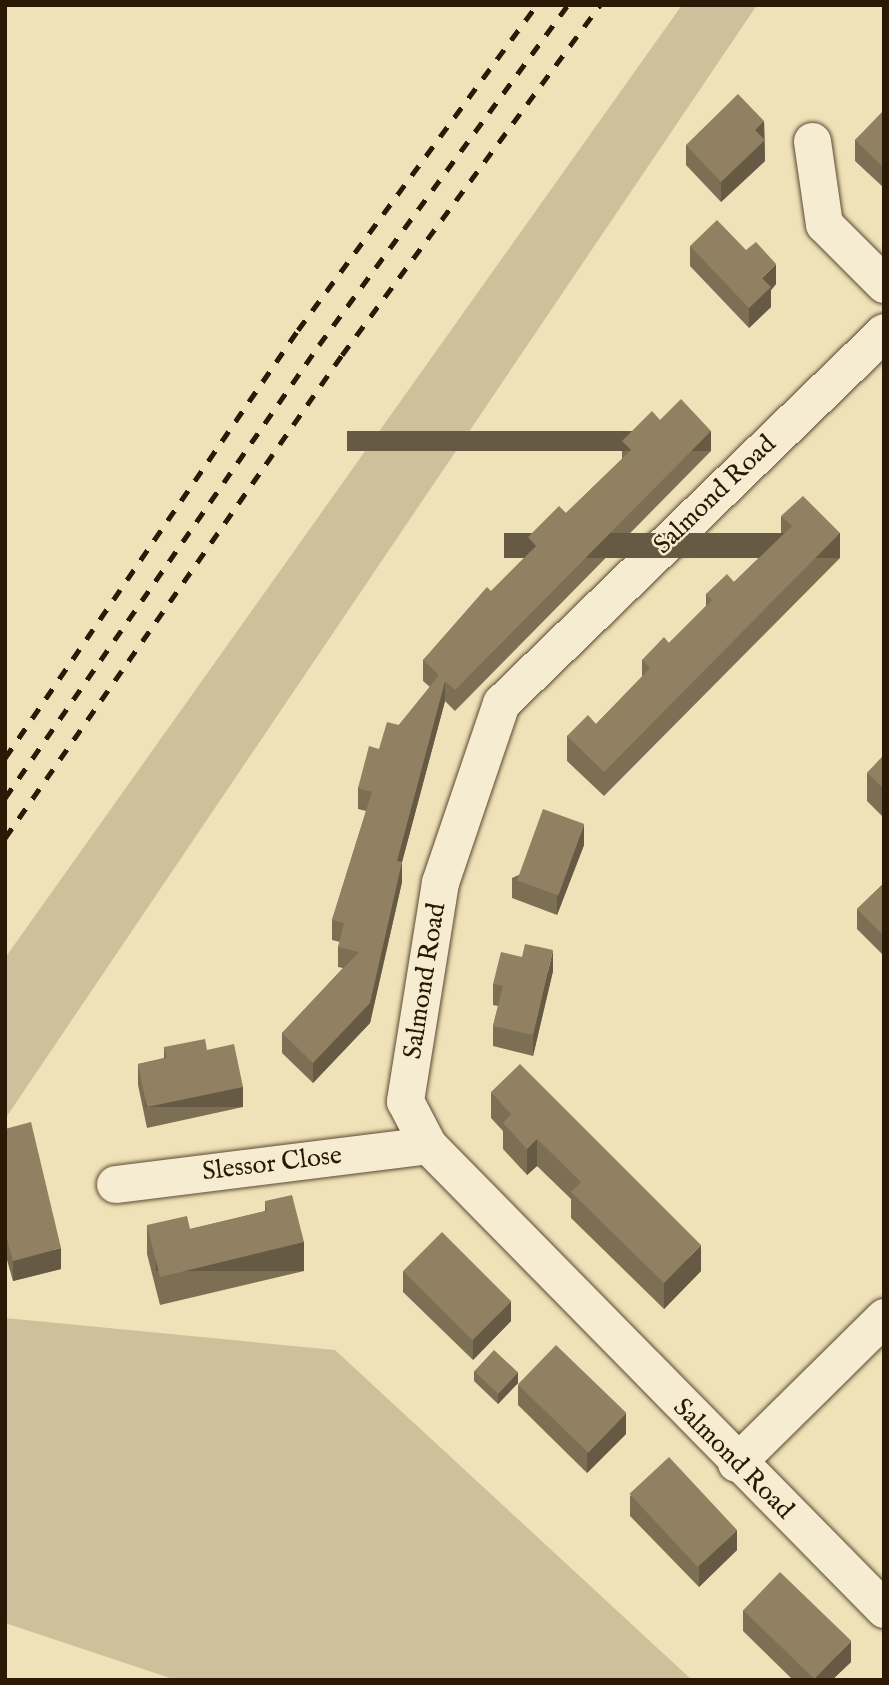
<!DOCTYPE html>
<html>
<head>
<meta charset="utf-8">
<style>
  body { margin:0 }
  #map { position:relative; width:889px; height:1685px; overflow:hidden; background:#efe2b8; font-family:"IM FELL English",serif }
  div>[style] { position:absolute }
  .green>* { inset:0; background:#cec09a }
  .roads { filter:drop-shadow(0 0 2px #5c4a32) drop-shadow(0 0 2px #5c4a32) }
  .street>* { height:37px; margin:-18.5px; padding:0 18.5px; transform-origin:18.5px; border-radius:18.5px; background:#f5ecd1 }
  .rail>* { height:5px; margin-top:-2.5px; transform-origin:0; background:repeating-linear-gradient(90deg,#2b1805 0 12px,transparent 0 24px) }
  .wall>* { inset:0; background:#7d6f54 }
  .shaded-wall>* { inset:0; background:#665a45; transform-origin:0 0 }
  .building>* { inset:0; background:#918162; transform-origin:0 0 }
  span { translate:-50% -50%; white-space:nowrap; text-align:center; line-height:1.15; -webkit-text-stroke:5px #f5ecd1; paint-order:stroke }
  .street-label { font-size:26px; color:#2b1805 }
  .frame { position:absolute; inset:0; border:7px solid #2b1805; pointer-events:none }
</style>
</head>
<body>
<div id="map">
  <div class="green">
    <i style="clip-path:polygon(682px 5px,757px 5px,5px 1119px,5px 958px)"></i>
    <i style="clip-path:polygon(5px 1318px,335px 1350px,692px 1680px,176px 1680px,5px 1623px)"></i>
  </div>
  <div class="roads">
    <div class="street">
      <i style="left:812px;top:141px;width:84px;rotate:81.8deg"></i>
      <i style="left:824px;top:224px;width:85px;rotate:45deg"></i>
      <i style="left:884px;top:332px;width:533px;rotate:135.91deg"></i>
      <i style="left:501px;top:703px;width:189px;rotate:108.8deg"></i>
      <i style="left:440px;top:882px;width:222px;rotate:99.1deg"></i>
      <i style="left:405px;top:1101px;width:50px;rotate:62.4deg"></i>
      <i style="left:428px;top:1145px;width:651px;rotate:45.5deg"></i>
      <i style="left:115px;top:1184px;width:315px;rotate:-7.1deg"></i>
      <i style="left:736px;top:1463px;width:208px;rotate:-44.6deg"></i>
    </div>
  </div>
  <div class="rail">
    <i style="left:5px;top:758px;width:519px;rotate:-55.61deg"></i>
    <i style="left:298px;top:330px;width:403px;rotate:-53.7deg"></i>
    <i style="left:5px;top:798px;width:551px;rotate:-55.27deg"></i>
    <i style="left:319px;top:345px;width:421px;rotate:-53.8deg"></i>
    <i style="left:5px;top:838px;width:589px;rotate:-55.1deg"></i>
    <i style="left:342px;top:355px;width:435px;rotate:-53.6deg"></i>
  </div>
  <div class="wall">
    <i style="clip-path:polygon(884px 113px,884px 188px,855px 161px,855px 140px)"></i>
    <i style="clip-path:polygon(764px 121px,765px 161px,721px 202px,686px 165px,686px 145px)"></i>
    <i style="clip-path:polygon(690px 246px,776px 284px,771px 290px,771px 307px,749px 328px,690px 266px)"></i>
    <i style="clip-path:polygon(660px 420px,711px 451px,455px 711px,445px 701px,402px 862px,402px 882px,370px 1023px,313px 1083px,282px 1053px,282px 1033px,343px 968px,338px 967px,338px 947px,340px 942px,332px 940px,332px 920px,366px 811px,358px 809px,358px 788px,379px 749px,430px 687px,423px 681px,423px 660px,528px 554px,528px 537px,566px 513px,622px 459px,622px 441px)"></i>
    <i style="clip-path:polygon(781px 516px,840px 558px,604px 796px,567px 761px,567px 736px,596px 724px,642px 677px,642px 660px,669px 643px,706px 606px,706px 594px,734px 582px,781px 536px)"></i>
    <i style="clip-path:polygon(884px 755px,884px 818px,867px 801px,867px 773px)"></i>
    <i style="clip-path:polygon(584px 845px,557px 915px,512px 898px,512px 878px)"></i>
    <i style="clip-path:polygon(884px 883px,884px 956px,857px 929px,857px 909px)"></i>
    <i style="clip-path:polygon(553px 971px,533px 1056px,493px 1046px,493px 1026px,498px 1006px,493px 1005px,493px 984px)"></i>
    <i style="clip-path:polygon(164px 1047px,207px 1050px,243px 1107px,147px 1128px,138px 1085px,138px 1064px,164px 1058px)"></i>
    <i style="clip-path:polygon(491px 1092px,701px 1271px,664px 1309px,571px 1218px,571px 1199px,537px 1166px,527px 1175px,503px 1149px,503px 1131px,491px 1118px)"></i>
    <i style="clip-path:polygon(5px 1129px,61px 1269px,13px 1281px,5px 1253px)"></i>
    <i style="clip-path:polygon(265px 1201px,304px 1271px,160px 1305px,147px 1254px,147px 1225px,190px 1229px,265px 1211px)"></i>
    <i style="clip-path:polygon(403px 1271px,511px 1321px,473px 1360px,403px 1292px)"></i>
    <i style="clip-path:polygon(474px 1371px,518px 1383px,498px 1404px,474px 1381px)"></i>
    <i style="clip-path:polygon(518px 1385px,626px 1434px,587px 1473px,518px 1405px)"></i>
    <i style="clip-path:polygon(630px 1495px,737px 1550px,699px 1587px,630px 1516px)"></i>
    <i style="clip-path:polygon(743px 1610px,851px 1662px,832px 1680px,793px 1680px,743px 1631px)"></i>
  </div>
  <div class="shaded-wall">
    <i style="clip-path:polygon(764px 121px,765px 161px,721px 202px,721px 182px,755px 130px)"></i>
    <i style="clip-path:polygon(776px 264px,776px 284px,771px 290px,771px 307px,749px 328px,749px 308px,762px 278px)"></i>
    <i style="left:711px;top:431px;width:20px;height:364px;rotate:90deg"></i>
    <i style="left:840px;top:533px;width:25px;height:336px;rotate:90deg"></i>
    <i style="clip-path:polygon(445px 681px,445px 701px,397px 881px,397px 861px)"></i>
    <i style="clip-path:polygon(584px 824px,584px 845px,557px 915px,557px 895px)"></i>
    <i style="clip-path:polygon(402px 862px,402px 882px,370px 1023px,313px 1083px,313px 1063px)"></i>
    <i style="clip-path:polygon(553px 950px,553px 971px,533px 1056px,533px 1035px)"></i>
    <i style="left:243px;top:1087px;width:20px;height:98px;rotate:90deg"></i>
    <i style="clip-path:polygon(537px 1139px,537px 1166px,527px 1175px,527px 1149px)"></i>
    <i style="left:304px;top:1242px;width:29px;height:148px;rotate:90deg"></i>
    <i style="clip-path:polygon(701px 1245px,701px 1271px,664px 1309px,664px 1283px)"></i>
    <i style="clip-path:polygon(61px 1248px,61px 1269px,13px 1281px,13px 1261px)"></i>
    <i style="clip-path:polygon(511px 1301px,511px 1321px,473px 1360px,473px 1340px)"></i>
    <i style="clip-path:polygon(518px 1372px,518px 1383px,498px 1404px,498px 1393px)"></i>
    <i style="clip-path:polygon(626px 1413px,626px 1434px,587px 1473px,587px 1453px)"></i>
    <i style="clip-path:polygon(737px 1530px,737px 1550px,699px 1587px,699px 1566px)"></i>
    <i style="clip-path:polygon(851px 1641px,851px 1662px,832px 1680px,813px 1680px)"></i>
  </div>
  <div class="building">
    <i style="clip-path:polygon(738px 94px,764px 121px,755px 130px,765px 140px,721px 182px,686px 145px)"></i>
    <i style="clip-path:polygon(882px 112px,884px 113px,884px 168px,855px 140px)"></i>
    <i style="clip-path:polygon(717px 220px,746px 250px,756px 242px,776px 264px,762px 278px,771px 287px,749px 308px,690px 246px)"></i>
    <i style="clip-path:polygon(681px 399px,711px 431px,455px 690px,445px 681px,397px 861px,402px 862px,370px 1003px,313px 1063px,282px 1033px,359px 952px,338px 947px,344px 923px,332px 920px,372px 792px,358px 788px,369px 746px,379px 749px,387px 722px,399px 725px,439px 675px,423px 660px,487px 587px,491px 591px,536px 546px,528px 537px,559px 506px,566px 513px,631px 450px,622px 441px,652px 411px,660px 420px)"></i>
    <i style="clip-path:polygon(803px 496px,840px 533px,604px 772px,567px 736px,588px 715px,596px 724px,650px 668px,642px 660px,664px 637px,669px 643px,712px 600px,706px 594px,727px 574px,734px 582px,792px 526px,781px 516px)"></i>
    <i style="clip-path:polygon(884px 755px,884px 789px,867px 773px)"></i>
    <i style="left:543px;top:809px;width:44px;height:76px;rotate:20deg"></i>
    <i style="clip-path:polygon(884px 883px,884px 936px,857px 909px)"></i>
    <i style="clip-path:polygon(525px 944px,553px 950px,533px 1035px,493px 1026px,503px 986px,493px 984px,501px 952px,522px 957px)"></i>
    <i style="clip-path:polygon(205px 1039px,207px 1050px,234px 1044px,243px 1087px,147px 1107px,138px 1064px,167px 1058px,164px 1047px)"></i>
    <i style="clip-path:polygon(520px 1064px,701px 1245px,664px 1283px,571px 1192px,581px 1182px,537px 1139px,527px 1149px,503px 1123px,511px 1114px,491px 1092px)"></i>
    <i style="clip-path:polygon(31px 1122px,61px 1248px,13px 1261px,5px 1232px,5px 1129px)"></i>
    <i style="clip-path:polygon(292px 1195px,304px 1242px,160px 1277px,147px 1225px,187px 1216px,190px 1229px,267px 1211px,265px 1201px)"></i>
    <i style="left:442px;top:1232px;width:98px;height:55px;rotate:45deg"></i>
    <i style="left:556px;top:1345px;width:98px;height:55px;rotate:44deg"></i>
    <i style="left:494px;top:1350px;width:33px;height:29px;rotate:43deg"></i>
    <i style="left:669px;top:1457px;width:100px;height:54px;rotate:47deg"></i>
    <i style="left:780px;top:1572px;width:99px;height:53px;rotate:44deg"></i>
  </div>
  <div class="street-label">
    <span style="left:715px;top:495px;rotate:-44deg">Salmond Road</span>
    <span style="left:425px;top:981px;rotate:-81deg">Salmond Road</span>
    <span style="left:272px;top:1164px;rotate:-7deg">Slessor Close</span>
    <span style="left:733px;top:1459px;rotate:45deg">Salmond Road</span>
  </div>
  <div class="frame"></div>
</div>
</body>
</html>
